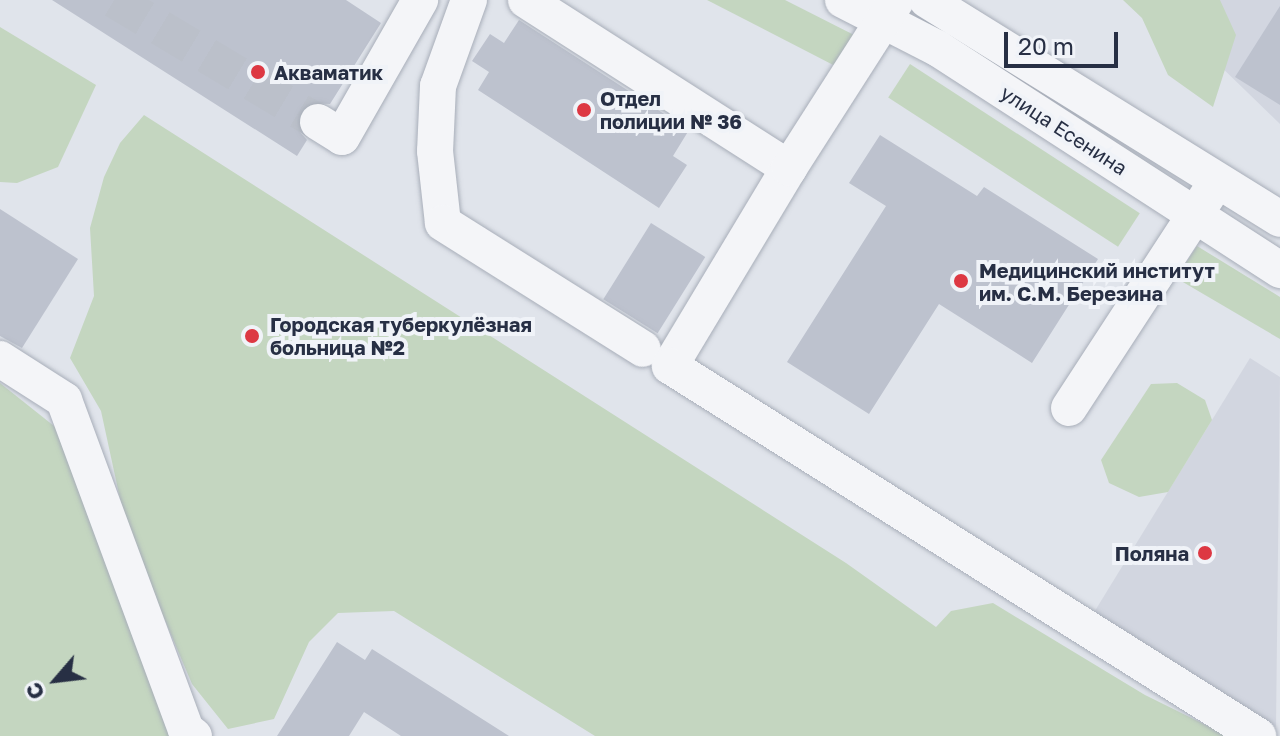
<!DOCTYPE html>
<html>
<head>
<meta charset="utf-8">
<style>
  body { margin:0 }
  #map { position:relative; width:1280px; height:736px; overflow:hidden; background:#e0e4eb; font-family:"Golos Text",sans-serif }
  div>[style] { position:absolute }
  .built>* { inset:0; background:#d2d6e0 }
  .green>* { inset:0; background:#c4d6c0; transform-origin:0 0 }
  .building>* { inset:0; background:#bdc2ce; transform-origin:0 0 }
  .minor-tunnel>* { height:36px; margin-top:-18px; transform-origin:0; background:repeating-linear-gradient(90deg,#bbc0ca 0 36px,transparent 0 54px) }
  .roads { filter:drop-shadow(0 0 2px #a8aeb9) drop-shadow(0 0 2px #a8aeb9) }
  .minor>* { height:36px; margin:-18px; padding:0 18px; transform-origin:18px; border-radius:18px; background:#f4f5f8 }
  .dots>* { width:22px; height:22px; translate:-50% -50%; box-sizing:border-box; border:4px solid #f0f3f8; border-radius:50% }
  span { translate:-50% -50%; white-space:nowrap; text-align:center; line-height:1.15; -webkit-text-stroke:8px #f0f3f8; paint-order:stroke }
  .poi-label { font-size:20px; color:#272f44; font-weight:700 }
  .left { translate:0 -50%; text-align:left }
  .right { translate:-100% -50%; text-align:right }
  .street-label { font-size:20px; color:#272f44 }
  .north { position:absolute; left:16px; top:640px; width:80px; height:80px; -webkit-text-stroke:6px #f0f3f8; paint-order:stroke; rotate:242deg; font-size:22px; font-weight:700; line-height:32px; text-align:center; color:#272f44 }
  .north::after { content:''; display:block; margin:auto; width:28px; height:36px; background:#272f44; clip-path:polygon(50% 0,100% 100%,50% 72%,0 100%) }
  .scale { position:absolute; left:1004px; top:32px; width:114px; height:36px; box-sizing:border-box; border:4px solid #272f44; border-top:0; padding-left:10px; font-size:24px; line-height:28px; white-space:nowrap; color:#272f44; -webkit-text-stroke:6px #f0f3f8; paint-order:stroke }
</style>
</head>
<body>
<div id="map">
  <div class="built">
    <i style="clip-path:polygon(1138px 0,1280px 0,1280px 124px,1213px 59px)"></i>
    <i style="clip-path:polygon(1250px 358px,1280px 377px,1276px 727px,1093px 614px)"></i>
  </div>
  <div class="green">
    <i style="clip-path:polygon(707px 0,785px 0,860px 38px,841px 69px)"></i>
    <i style="clip-path:polygon(1123px 0,1220px 0,1236px 35px,1213px 107px,1168px 75px,1142px 18px)"></i>
    <i style="clip-path:polygon(0 27px,96px 85px,58px 167px,17px 183px,0 182px)"></i>
    <i style="left:910px;top:64px;width:274px;height:40px;rotate:33deg"></i>
    <i style="clip-path:polygon(144px 115px,846px 563px,936px 627px,951px 611px,993px 603px,1145px 695px,1228px 736px,595px 736px,394px 611px,338px 613px,309px 642px,274px 719px,228px 729px,192px 684px,127px 531px,101px 411px,70px 358px,94px 296px,90px 228px,104px 177px,120px 143px)"></i>
    <i style="clip-path:polygon(1197px 246px,1280px 297px,1280px 339px,1176px 278px)"></i>
    <i style="clip-path:polygon(0 383px,59px 430px,171px 736px,0 736px)"></i>
    <i style="clip-path:polygon(1177px 383px,1205px 400px,1212px 420px,1168px 492px,1139px 497px,1109px 483px,1101px 460px,1151px 384px)"></i>
  </div>
  <div class="building">
    <i style="clip-path:polygon(52px 0,346px 0,381px 23px,330px 104px,309px 103px,300px 112px,299px 131px,307px 140px,297px 156px)"></i>
    <i style="clip-path:polygon(1280px 6px,1280px 105px,1235px 77px)"></i>
    <i style="clip-path:polygon(519px 20px,689px 130px,673px 156px,687px 165px,659px 208px,478px 90px,489px 72px,472px 61px,490px 34px,504px 43px)"></i>
    <i style="clip-path:polygon(880px 135px,977px 196px,984px 187px,1098px 259px,1032px 363px,939px 304px,869px 414px,787px 362px,886px 206px,849px 183px)"></i>
    <i style="clip-path:polygon(0 209px,78px 259px,22px 348px,0 336px)"></i>
    <i style="left:651px;top:223px;width:64px;height:90px;rotate:32deg"></i>
    <i style="clip-path:polygon(337px 642px,365px 660px,372px 649px,509px 736px,401px 736px,364px 712px,349px 736px,277px 736px)"></i>
  </div>
  <div class="minor-tunnel">
    <i style="left:114px;top:0;width:238px;rotate:30.9deg"></i>
  </div>
  <div class="roads">
    <div class="minor">
      <i style="left:469px;top:0;width:91px;rotate:109.8deg"></i>
      <i style="left:438px;top:86px;width:65px;rotate:92.6deg"></i>
      <i style="left:435px;top:151px;width:72px;rotate:83.7deg"></i>
      <i style="left:443px;top:223px;width:236px;rotate:32.2deg"></i>
      <i style="left:526px;top:0;width:312px;rotate:32.6deg"></i>
      <i style="left:789px;top:168px;width:231px;rotate:121deg"></i>
      <i style="left:670px;top:366px;width:695px;rotate:32.18deg"></i>
      <i style="left:843px;top:0;width:106px;rotate:27.1deg"></i>
      <i style="left:937px;top:48px;width:409px;rotate:32.9deg"></i>
      <i style="left:927px;top:0;width:415px;rotate:31.8deg"></i>
      <i style="left:318px;top:122px;width:28px;rotate:32deg"></i>
      <i style="left:342px;top:137px;width:158px;rotate:-60.3deg"></i>
      <i style="left:789px;top:168px;width:198px;rotate:-57.4deg"></i>
      <i style="left:0;top:359px;width:76px;rotate:32.6deg"></i>
      <i style="left:64px;top:400px;width:352px;rotate:69.7deg"></i>
      <i style="left:186px;top:730px;width:10px;rotate:37deg"></i>
      <i style="left:1069px;top:408px;width:254px;rotate:-56.9deg"></i>
    </div>
  </div>
  <div class="dots">
    <i style="left:258px;top:72px;background:#dd3843"></i>
    <i style="left:584px;top:110px;background:#dd3843"></i>
    <i style="left:961px;top:281px;background:#dd3843"></i>
    <i style="left:252px;top:336px;background:#dd3843"></i>
    <i style="left:1205px;top:553px;background:#dd3843"></i>
  </div>
  <div class="poi-label">
    <span class="left" style="left:274px;top:72px">Акваматик</span>
    <span class="left" style="left:600px;top:110px">Отдел<br>полиции № 36</span>
    <span class="left" style="left:979px;top:282px">Медицинский институт<br>им. С.М. Березина</span>
    <span class="left" style="left:270px;top:336px">Городская туберкулёзная<br>больница №2</span>
    <span class="right" style="left:1189px;top:553px">Поляна</span>
  </div>
  <div class="street-label">
    <span style="left:1064px;top:130px;rotate:33deg">улица Есенина</span>
  </div>
  <div class="north">С</div>
  <div class="scale">20 m</div>
</div>
</body>
</html>
